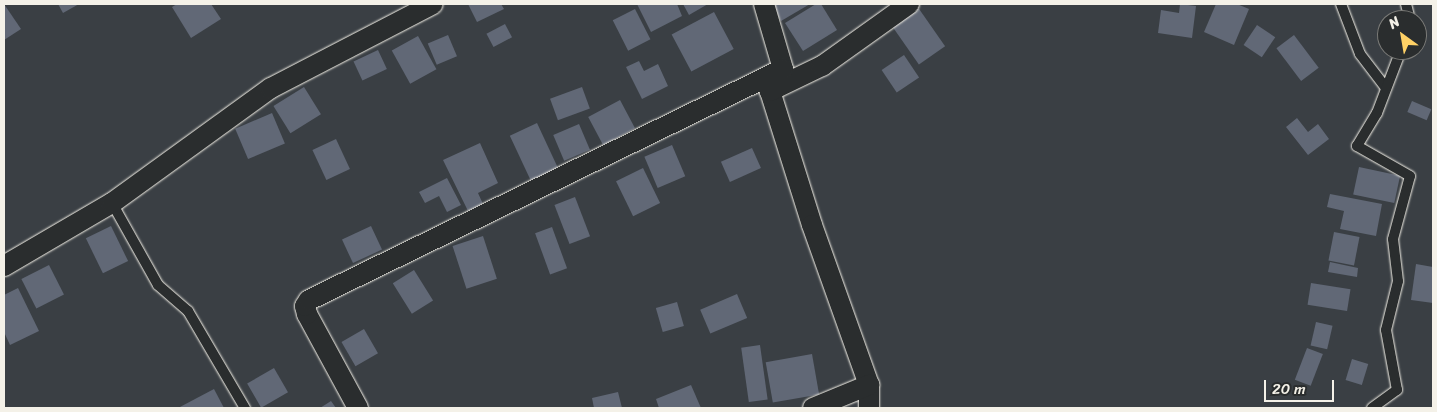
<!DOCTYPE html>
<html>
<head>
<meta charset="utf-8">
<style>
  body { margin:0 }
  #map { position:relative; width:1437px; height:412px; overflow:hidden; background:#3a3f44; font-family:Sriracha,sans-serif }
  div>[style] { position:absolute }
  .building>* { inset:0; background:#616876; transform-origin:0 0 }
  .roads { filter:drop-shadow(0 0 1px #f4f1e8) drop-shadow(0 0 1px #f4f1e8) }
  .lane>* { height:10px; margin:-5px; padding:0 5px; transform-origin:5px; border-radius:5px; background:#2a2d2e }
  .street>* { height:20px; margin:-10px; padding:0 10px; transform-origin:10px; border-radius:10px; background:#2a2d2e }
  span { translate:-50% -50%; white-space:nowrap; text-align:center; line-height:1.15; -webkit-text-stroke:4.5px #2a2d2e; paint-order:stroke }
  .frame { position:absolute; inset:0; border:5px solid #f4f1e8; pointer-events:none }
  .north { position:absolute; left:1377px; top:10px; width:50px; height:50px; box-sizing:border-box; background:#2a2d2e; border:1px solid #7b7b78; border-radius:50%; rotate:328deg; font-size:14px; font-weight:700; line-height:20px; text-align:center; color:#f4f1e8 }
  .north::after { content:''; display:block; margin:auto; width:18px; height:22px; background:#ffd166; clip-path:polygon(50% 0,100% 100%,50% 72%,0 100%) }
  .scale { position:absolute; left:1264px; top:380px; width:70px; height:22px; box-sizing:border-box; border:2px solid #f4f1e8; border-top:0; padding-left:6px; font-size:15px; line-height:18px; white-space:nowrap; color:#f4f1e8; -webkit-text-stroke:4px #2a2d2e; paint-order:stroke }
</style>
</head>
<body>
<div id="map">
  <div class="building">
    <i style="clip-path:polygon(4px 4px,21px 29px,4px 40px)"></i>
    <i style="clip-path:polygon(58px 4px,79px 4px,63px 13px)"></i>
    <i style="clip-path:polygon(177px 4px,211px 4px,221px 19px,191px 38px,172px 7px)"></i>
    <i style="clip-path:polygon(468px 4px,501px 4px,504px 9px,477px 22px)"></i>
    <i style="clip-path:polygon(637px 4px,677px 4px,682px 16px,651px 32px)"></i>
    <i style="clip-path:polygon(683px 4px,708px 4px,689px 15px)"></i>
    <i style="clip-path:polygon(771px 4px,810px 4px,781px 21px)"></i>
    <i style="clip-path:polygon(816px 4px,821px 4px,837px 30px,803px 51px,785px 23px)"></i>
    <i style="clip-path:polygon(1180px 4px,1196px 6px,1192px 38px,1158px 33px,1161px 10px,1179px 13px)"></i>
    <i style="clip-path:polygon(1216px 4px,1237px 4px,1249px 9px,1234px 45px,1204px 32px)"></i>
    <i style="left:917px;top:6px;width:49px;height:32px;rotate:55deg"></i>
    <i style="left:635px;top:9px;width:34px;height:25px;rotate:63deg"></i>
    <i style="left:714px;top:12px;width:42px;height:48px;rotate:62deg"></i>
    <i style="left:505px;top:24px;width:15px;height:21px;rotate:62deg"></i>
    <i style="left:1257px;top:25px;width:22px;height:24px;rotate:34deg"></i>
    <i style="left:448px;top:35px;width:23px;height:22px;rotate:67deg"></i>
    <i style="left:1294px;top:35px;width:41px;height:22px;rotate:53deg"></i>
    <i style="left:418px;top:36px;width:38px;height:30px;rotate:61deg"></i>
    <i style="left:378px;top:50px;width:21px;height:27px;rotate:65deg"></i>
    <i style="left:904px;top:55px;width:27px;height:27px;rotate:56deg"></i>
    <i style="clip-path:polygon(639px 61px,644px 71px,658px 64px,668px 86px,642px 99px,626px 67px)"></i>
    <i style="left:304px;top:87px;width:32px;height:36px;rotate:58deg"></i>
    <i style="left:582px;top:87px;width:23px;height:34px;rotate:70deg"></i>
    <i style="left:620px;top:100px;width:32px;height:36px;rotate:62deg"></i>
    <i style="left:1412px;top:101px;width:21px;height:12px;rotate:23deg"></i>
    <i style="left:272px;top:113px;width:33px;height:40px;rotate:67deg"></i>
    <i style="clip-path:polygon(1297px 118px,1308px 132px,1318px 124px,1329px 139px,1308px 155px,1286px 127px)"></i>
    <i style="left:537px;top:123px;width:54px;height:30px;rotate:65deg"></i>
    <i style="left:579px;top:124px;width:28px;height:28px;rotate:67deg"></i>
    <i style="left:336px;top:139px;width:33px;height:26px;rotate:65deg"></i>
    <i style="clip-path:polygon(480px 143px,498px 183px,478px 193px,483px 204px,468px 211px,443px 160px)"></i>
    <i style="left:672px;top:145px;width:34px;height:30px;rotate:67deg"></i>
    <i style="left:752px;top:148px;width:22px;height:34px;rotate:66deg"></i>
    <i style="left:1359px;top:167px;width:42px;height:28px;rotate:12deg"></i>
    <i style="left:643px;top:168px;width:39px;height:30px;rotate:64deg"></i>
    <i style="clip-path:polygon(447px 178px,461px 205px,447px 212px,439px 196px,425px 203px,419px 192px)"></i>
    <i style="clip-path:polygon(1330px 194px,1382px 204px,1376px 236px,1340px 229px,1344px 211px,1327px 207px)"></i>
    <i style="left:575px;top:197px;width:42px;height:22px;rotate:69deg"></i>
    <i style="left:111px;top:226px;width:39px;height:28px;rotate:64deg"></i>
    <i style="left:371px;top:226px;width:26px;height:32px;rotate:65deg"></i>
    <i style="left:552px;top:227px;width:44px;height:18px;rotate:70deg"></i>
    <i style="left:1334px;top:232px;width:26px;height:29px;rotate:11deg"></i>
    <i style="left:483px;top:236px;width:45px;height:32px;rotate:72deg"></i>
    <i style="clip-path:polygon(1330px 262px,1358px 268px,1357px 277px,1328px 272px)"></i>
    <i style="clip-path:polygon(1416px 264px,1433px 267px,1433px 303px,1411px 300px)"></i>
    <i style="left:49px;top:265px;width:33px;height:31px;rotate:63deg"></i>
    <i style="left:414px;top:270px;width:36px;height:25px;rotate:58deg"></i>
    <i style="left:1311px;top:283px;width:40px;height:22px;rotate:9deg"></i>
    <i style="clip-path:polygon(18px 288px,39px 331px,10px 345px,4px 332px,4px 295px)"></i>
    <i style="left:737px;top:294px;width:26px;height:40px;rotate:67deg"></i>
    <i style="left:677px;top:302px;width:25px;height:22px;rotate:74deg"></i>
    <i style="left:1316px;top:322px;width:17px;height:24px;rotate:13deg"></i>
    <i style="left:364px;top:329px;width:28px;height:26px;rotate:60deg"></i>
    <i style="left:760px;top:345px;width:55px;height:19px;rotate:82deg"></i>
    <i style="left:1307px;top:348px;width:17px;height:34px;rotate:21deg"></i>
    <i style="left:812px;top:354px;width:41px;height:47px;rotate:80deg"></i>
    <i style="left:1352px;top:359px;width:17px;height:22px;rotate:17deg"></i>
    <i style="left:274px;top:368px;width:28px;height:31px;rotate:60deg"></i>
    <i style="clip-path:polygon(691px 385px,701px 408px,659px 408px,656px 399px)"></i>
    <i style="clip-path:polygon(214px 389px,224px 408px,178px 408px)"></i>
    <i style="clip-path:polygon(618px 392px,622px 408px,594px 408px,592px 398px)"></i>
    <i style="clip-path:polygon(331px 401px,336px 408px,320px 408px)"></i>
  </div>
  <div class="roads">
    <div class="lane">
      <i style="left:1341px;top:4px;width:53px;rotate:69.2deg"></i>
      <i style="left:1360px;top:54px;width:43px;rotate:52.6deg"></i>
      <i style="left:1406px;top:4px;width:16px;rotate:76deg"></i>
      <i style="left:112px;top:203px;width:94px;rotate:60.7deg"></i>
      <i style="left:158px;top:285px;width:40px;rotate:41deg"></i>
      <i style="left:188px;top:311px;width:113px;rotate:59.6deg"></i>
      <i style="left:1372px;top:408px;width:31px;rotate:-36deg"></i>
      <i style="left:1397px;top:390px;width:61px;rotate:-100.4deg"></i>
      <i style="left:1386px;top:330px;width:50px;rotate:-76.2deg"></i>
      <i style="left:1398px;top:281px;width:42px;rotate:-96.8deg"></i>
      <i style="left:1393px;top:239px;width:65px;rotate:-74.9deg"></i>
      <i style="left:1410px;top:176px;width:61px;rotate:-150.5deg"></i>
      <i style="left:1357px;top:146px;width:39px;rotate:-59deg"></i>
      <i style="left:1377px;top:113px;width:67px;rotate:-69.1deg"></i>
    </div>
    <div class="street">
      <i style="left:764px;top:4px;width:68px;rotate:73.7deg"></i>
      <i style="left:783px;top:69px;width:26px;rotate:121deg"></i>
      <i style="left:770px;top:91px;width:140px;rotate:72.6deg"></i>
      <i style="left:812px;top:225px;width:170px;rotate:70.4deg"></i>
      <i style="left:869px;top:385px;width:23px;rotate:90deg"></i>
      <i style="left:770px;top:91px;width:58px;rotate:-25.7deg"></i>
      <i style="left:822px;top:66px;width:107px;rotate:-35.5deg"></i>
      <i style="left:4px;top:266px;width:125px;rotate:-30.3deg"></i>
      <i style="left:112px;top:203px;width:196px;rotate:-35.9deg"></i>
      <i style="left:271px;top:88px;width:182px;rotate:-27.4deg"></i>
      <i style="left:358px;top:408px;width:107px;rotate:-118.5deg"></i>
      <i style="left:307px;top:314px;width:8px;rotate:-104deg"></i>
      <i style="left:305px;top:306px;width:7px;rotate:-56deg"></i>
      <i style="left:309px;top:300px;width:527px;rotate:-25.98deg"></i>
      <i style="left:813px;top:408px;width:61px;rotate:-22.3deg"></i>
    </div>
  </div>
  <div class="frame"></div>
  <div class="north">N</div>
  <div class="scale">20 m</div>
</div>
</body>
</html>
